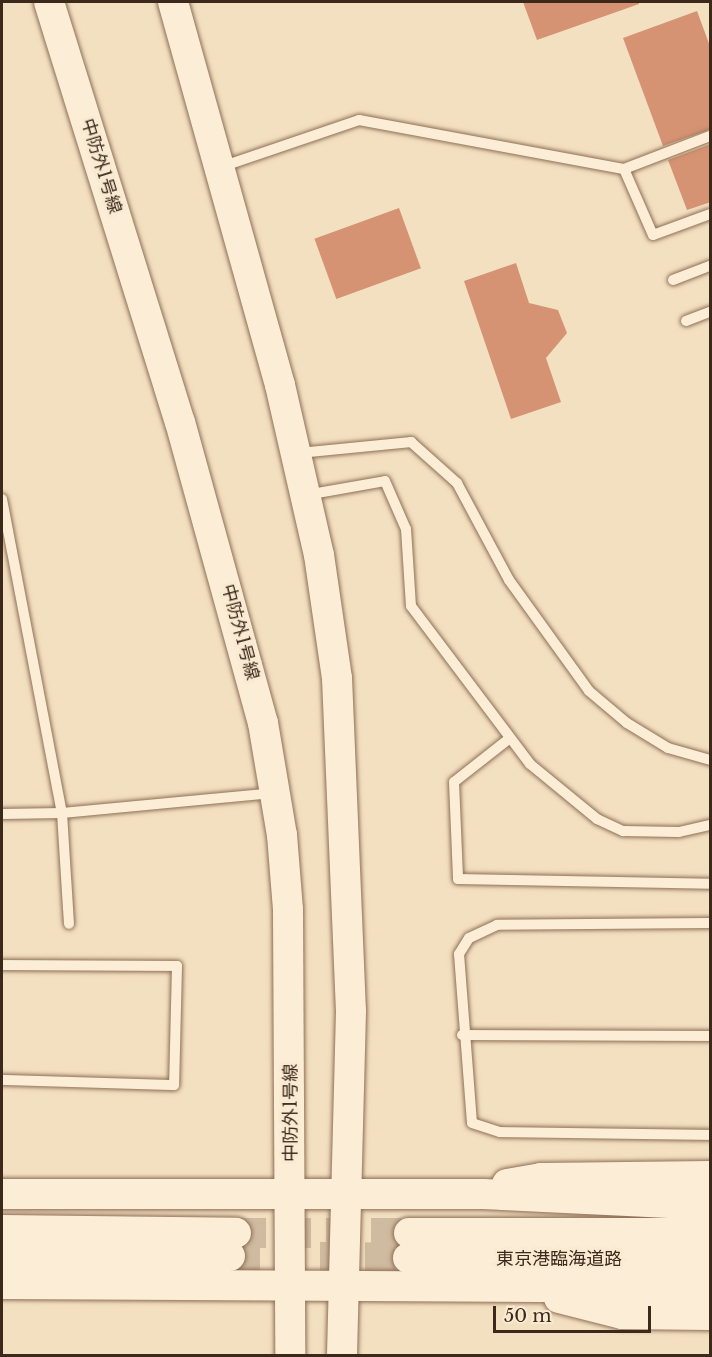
<!DOCTYPE html>
<html>
<head>
<meta charset="utf-8">
<style>
  body { margin:0 }
  #map { position:relative; width:712px; height:1357px; overflow:hidden; background:#f3e0c1; font-family:"Libre Baskerville","Noto Sans JP",serif }
  div>[style] { position:absolute }
  .building>* { inset:0; background:#d59373; transform-origin:0 0 }
  .secondary-tunnel>* { height:30px; margin-top:-15px; transform-origin:0; background:repeating-linear-gradient(90deg,#cfbba0 0 30px,transparent 0 45px) }
  .roads { filter:drop-shadow(0 0 2px #8f6f56) drop-shadow(0 0 2px #8f6f56) }
  .lane>* { height:10px; margin:-5px; padding:0 5px; transform-origin:5px; border-radius:5px; background:#fcedd6 }
  .secondary>* { height:30px; margin:-15px; padding:0 15px; transform-origin:15px; border-radius:15px; background:#fcedd6 }
  span { translate:-50% -50%; white-space:nowrap; text-align:center; line-height:1.15; -webkit-text-stroke:6px #f9ead2; paint-order:stroke }
  .street-label { font-size:18px; color:#3d291c }
  .frame { position:absolute; inset:0; border:3px solid #3d291c; pointer-events:none }
  .scale { position:absolute; left:493px; top:1306px; width:158px; height:27px; box-sizing:border-box; border:3px solid #3d291c; border-top:0; padding-left:8px; font-size:18px; line-height:21px; white-space:nowrap; color:#3d291c; -webkit-text-stroke:4px #f9ead2; paint-order:stroke }
</style>
</head>
<body>
<div id="map">
  <div class="building">
    <i style="clip-path:polygon(523px 2px,639px 2px,639px 4px,537px 40px)"></i>
    <i style="clip-path:polygon(697px 11px,711px 49px,711px 129px,663px 146px,623px 38px)"></i>
    <i style="clip-path:polygon(711px 144px,711px 202px,687px 210px,668px 160px)"></i>
    <i style="left:399px;top:208px;width:64px;height:90px;rotate:70deg"></i>
    <i style="clip-path:polygon(516px 263px,529px 303px,558px 310px,567px 333px,546px 358px,561px 402px,511px 419px,464px 281px)"></i>
  </div>
  <div class="secondary-tunnel">
    <i style="left:236px;top:1233px;width:173px"></i>
    <i style="left:230px;top:1256px;width:178px;rotate:0.6deg"></i>
  </div>
  <div class="roads">
    <div class="lane">
      <i style="left:221px;top:167px;width:146px;rotate:-18.8deg"></i>
      <i style="left:359px;top:120px;width:269px;rotate:10.5deg"></i>
      <i style="left:624px;top:169px;width:72px;rotate:66.3deg"></i>
      <i style="left:653px;top:235px;width:61px;rotate:-20.2deg"></i>
      <i style="left:624px;top:169px;width:92px;rotate:-21deg"></i>
      <i style="left:673px;top:280px;width:40px;rotate:-21deg"></i>
      <i style="left:686px;top:321px;width:26px;rotate:-21deg"></i>
      <i style="left:299px;top:453px;width:113px;rotate:-5.6deg"></i>
      <i style="left:411px;top:442px;width:62px;rotate:41.7deg"></i>
      <i style="left:457px;top:483px;width:110px;rotate:61.8deg"></i>
      <i style="left:509px;top:580px;width:137px;rotate:54.2deg"></i>
      <i style="left:589px;top:691px;width:50px;rotate:40.1deg"></i>
      <i style="left:627px;top:723px;width:48px;rotate:31.4deg"></i>
      <i style="left:668px;top:748px;width:44px;rotate:15.9deg"></i>
      <i style="left:306px;top:495px;width:80px;rotate:-10deg"></i>
      <i style="left:385px;top:481px;width:52px;rotate:66.4deg"></i>
      <i style="left:406px;top:529px;width:77px;rotate:86.3deg"></i>
      <i style="left:411px;top:606px;width:198px;rotate:53deg"></i>
      <i style="left:530px;top:764px;width:87px;rotate:39.4deg"></i>
      <i style="left:597px;top:819px;width:29px;rotate:25deg"></i>
      <i style="left:623px;top:831px;width:56px;rotate:1deg"></i>
      <i style="left:679px;top:832px;width:32px;rotate:-13deg"></i>
      <i style="left:2px;top:499px;width:320px;rotate:79.2deg"></i>
      <i style="left:62px;top:813px;width:214px;rotate:-5.4deg"></i>
      <i style="left:510px;top:738px;width:71px;rotate:141.8deg"></i>
      <i style="left:454px;top:782px;width:97px;rotate:87.6deg"></i>
      <i style="left:458px;top:879px;width:252px;rotate:1.1deg"></i>
      <i style="left:2px;top:814px;width:60px;rotate:-1deg"></i>
      <i style="left:62px;top:813px;width:111px;rotate:86.4deg"></i>
      <i style="left:710px;top:923px;width:213px;rotate:179.5deg"></i>
      <i style="left:497px;top:925px;width:31px;rotate:155deg"></i>
      <i style="left:469px;top:938px;width:19px;rotate:122deg"></i>
      <i style="left:459px;top:954px;width:169px;rotate:85.6deg"></i>
      <i style="left:472px;top:1123px;width:29px;rotate:18deg"></i>
      <i style="left:500px;top:1132px;width:210px;rotate:0.8deg"></i>
      <i style="left:2px;top:965px;width:175px;rotate:0.3deg"></i>
      <i style="left:177px;top:966px;width:119px;rotate:91.4deg"></i>
      <i style="left:174px;top:1085px;width:172px;rotate:-178.3deg"></i>
      <i style="left:462px;top:1035px;width:248px;rotate:0.2deg"></i>
    </div>
    <div class="secondary">
      <i style="left:49px;top:2px;width:440px;rotate:72.7deg"></i>
      <i style="left:180px;top:422px;width:312px;rotate:74.6deg"></i>
      <i style="left:263px;top:723px;width:114px;rotate:80.4deg"></i>
      <i style="left:282px;top:835px;width:75px;rotate:85.4deg"></i>
      <i style="left:288px;top:910px;width:446px;rotate:89.7deg"></i>
      <i style="left:173px;top:2px;width:398px;rotate:74.4deg"></i>
      <i style="left:280px;top:385px;width:174px;rotate:77.1deg"></i>
      <i style="left:319px;top:555px;width:124px;rotate:81.7deg"></i>
      <i style="left:337px;top:678px;width:333px;rotate:87.6deg"></i>
      <i style="left:351px;top:1011px;width:345px;rotate:91.5deg"></i>
      <i style="left:507px;top:1184px;width:35px;rotate:-10deg"></i>
      <i style="left:541px;top:1178px;width:169px;rotate:-0.7deg"></i>
      <i style="left:2px;top:1194px;width:481px"></i>
      <i style="left:483px;top:1194px;width:227px;rotate:2.8deg"></i>
      <i style="left:2px;top:1230px;width:234px;rotate:0.7deg"></i>
      <i style="left:409px;top:1233px;width:301px"></i>
      <i style="left:2px;top:1256px;width:228px"></i>
      <i style="left:408px;top:1258px;width:302px;rotate:0.4deg"></i>
      <i style="left:2px;top:1284px;width:708px;rotate:0.32deg"></i>
      <i style="left:559px;top:1298px;width:65px;rotate:14.3deg"></i>
      <i style="left:622px;top:1314px;width:88px;rotate:0.7deg"></i>
    </div>
  </div>
  <div class="street-label">
    <span style="left:101px;top:166px;rotate:73deg">中防外1号線</span>
    <span style="left:240px;top:632px;rotate:75deg">中防外1号線</span>
    <span style="left:291px;top:1113px;rotate:-90deg">中防外1号線</span>
    <span style="left:559px;top:1259px">東京港臨海道路</span>
  </div>
  <div class="frame"></div>
  <div class="scale">50 m</div>
</div>
</body>
</html>
